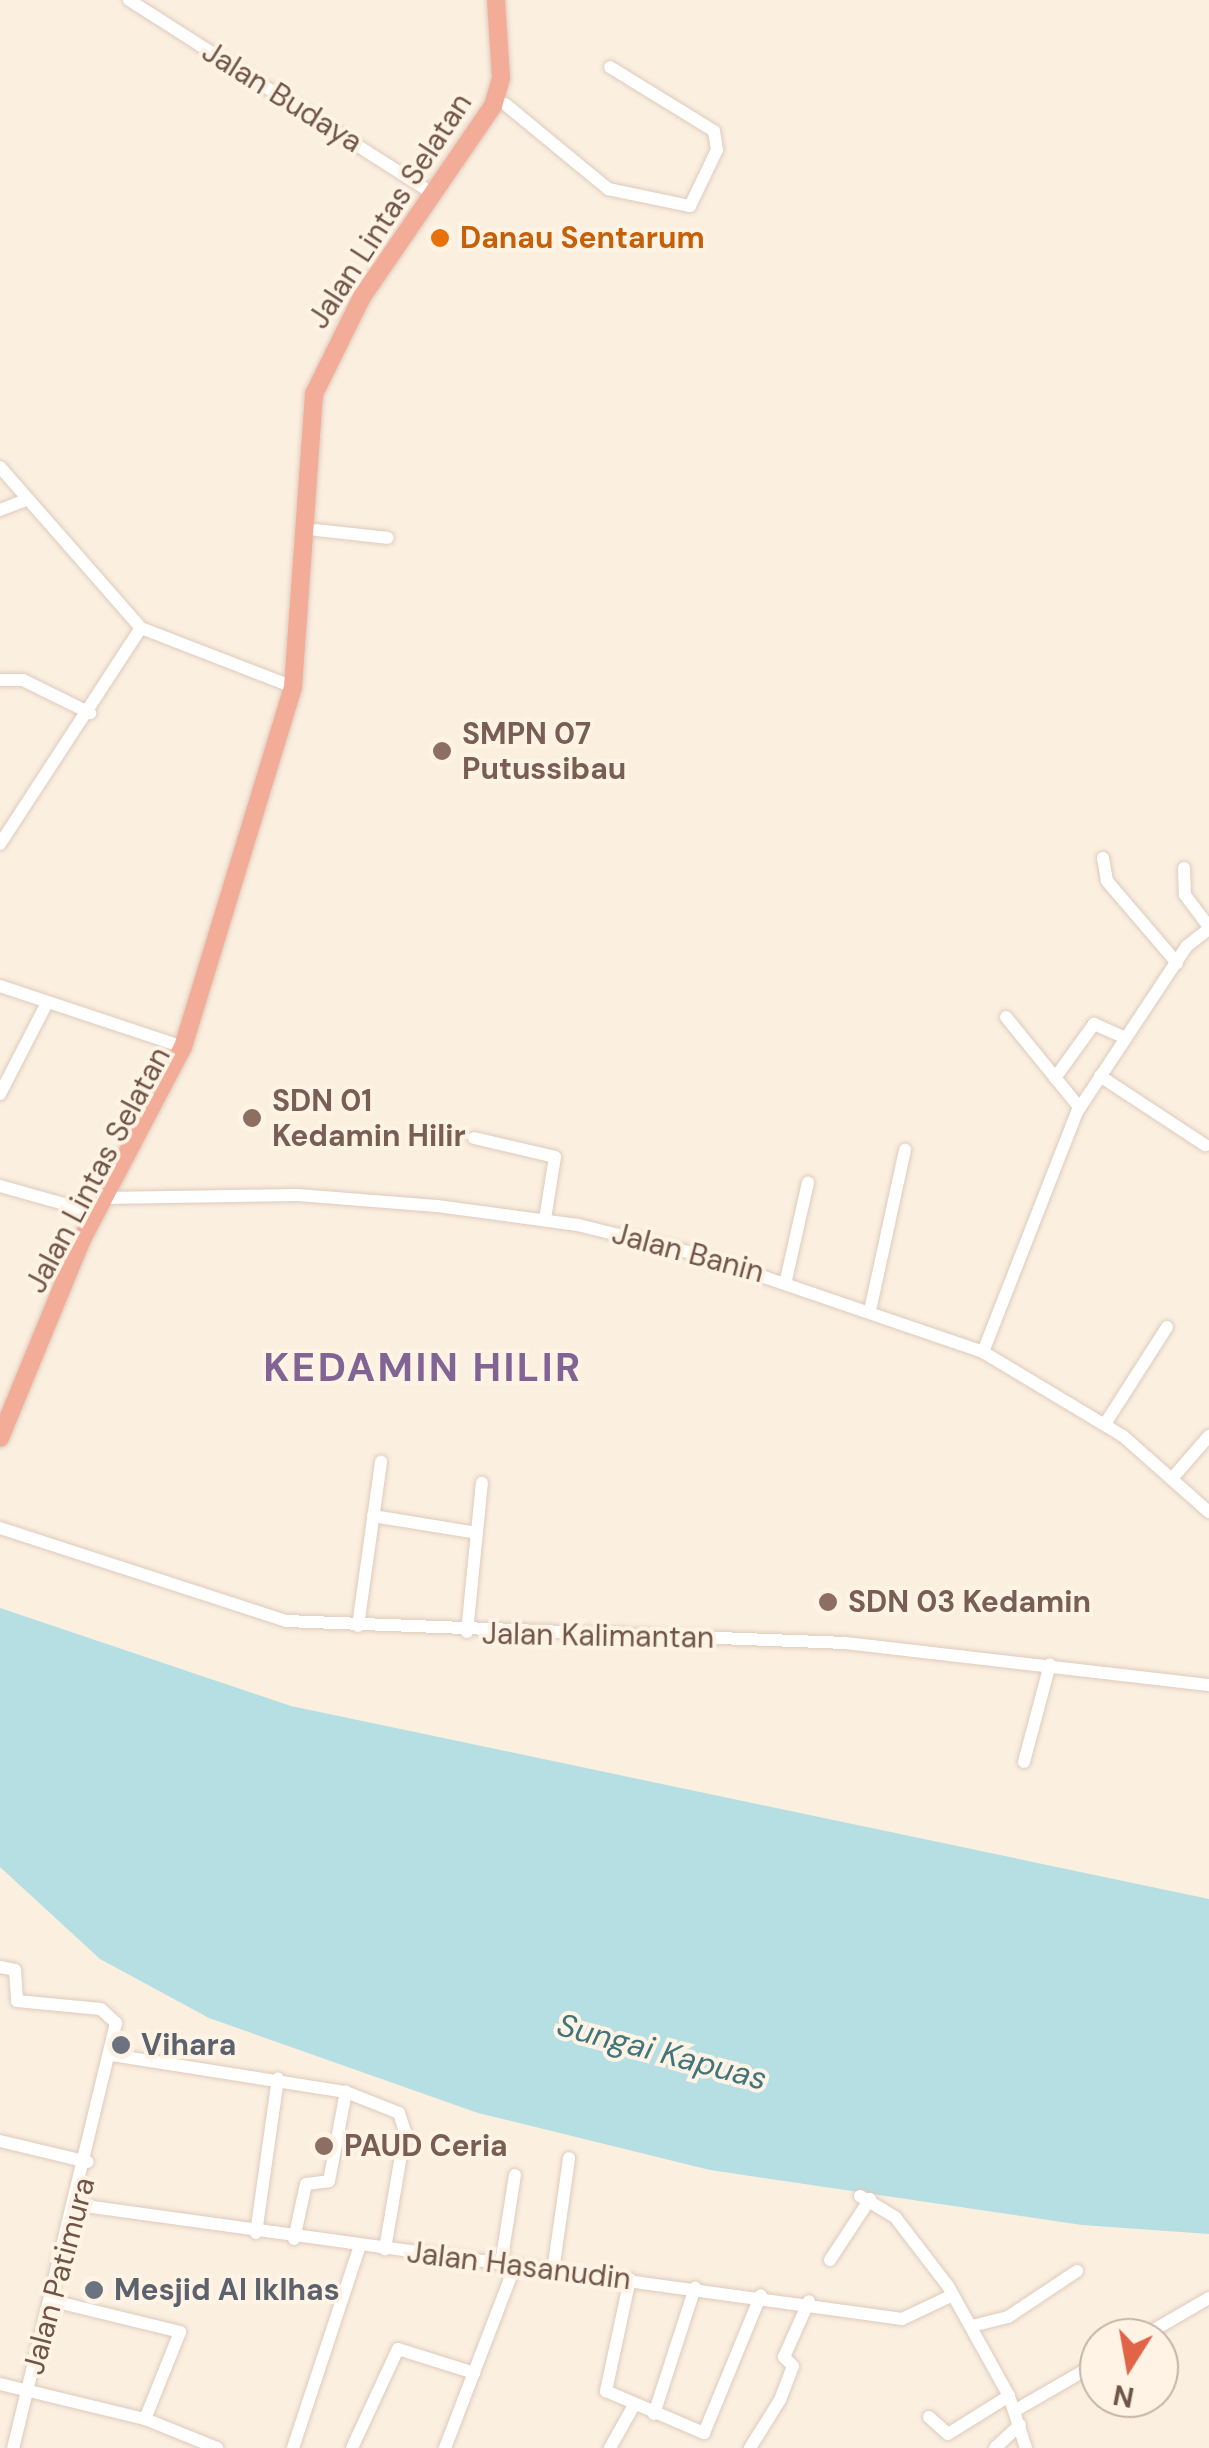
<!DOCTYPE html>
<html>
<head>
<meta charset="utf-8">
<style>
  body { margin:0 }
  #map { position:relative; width:1209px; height:2448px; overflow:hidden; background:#fbefe0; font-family:"DM Sans",sans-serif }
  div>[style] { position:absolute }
  .water>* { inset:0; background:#b6dfe3 }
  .roads { filter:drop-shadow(0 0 2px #decbbc) drop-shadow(0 0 2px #decbbc) }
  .minor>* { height:12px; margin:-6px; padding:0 6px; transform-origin:6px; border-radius:6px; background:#fff }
  .highway>* { height:18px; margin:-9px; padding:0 9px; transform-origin:9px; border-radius:9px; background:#f3ac98 }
  .dots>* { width:28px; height:28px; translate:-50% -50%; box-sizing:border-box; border:5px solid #fef3e5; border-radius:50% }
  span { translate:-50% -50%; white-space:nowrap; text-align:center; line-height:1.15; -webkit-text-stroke:8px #fef3e5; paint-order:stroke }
  .street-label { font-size:30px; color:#705548 }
  .food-label { font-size:30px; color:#c56008; font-weight:700 }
  .left { translate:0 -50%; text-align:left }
  .education-label { font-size:30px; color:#785e54; font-weight:700 }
  .worship-label { font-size:30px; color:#5b616d; font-weight:700 }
  .water-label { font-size:32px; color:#40757c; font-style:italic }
  .district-label { font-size:40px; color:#816493; font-weight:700; letter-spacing:2.5px }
  .north { position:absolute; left:1079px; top:2318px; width:100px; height:100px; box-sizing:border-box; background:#fef3e5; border:2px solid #c5b4a6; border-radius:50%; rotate:191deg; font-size:28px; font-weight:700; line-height:40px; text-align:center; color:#705548 }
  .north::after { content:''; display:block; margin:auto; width:35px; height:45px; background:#e16348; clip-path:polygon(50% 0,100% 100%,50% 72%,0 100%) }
</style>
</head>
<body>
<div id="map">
  <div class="water">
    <i style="clip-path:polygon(0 1608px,291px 1706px,1209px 1899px,1209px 2234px,1082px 2225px,710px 2170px,478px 2113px,209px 2018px,100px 1959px,0 1867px)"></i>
  </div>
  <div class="roads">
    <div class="minor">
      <i style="left:129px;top:0;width:361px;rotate:32.5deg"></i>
      <i style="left:505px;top:104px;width:134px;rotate:39.5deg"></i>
      <i style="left:608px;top:189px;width:84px;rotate:11.7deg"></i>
      <i style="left:690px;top:206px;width:62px;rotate:-64.3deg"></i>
      <i style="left:717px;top:150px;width:19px;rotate:-99deg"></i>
      <i style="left:714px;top:131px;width:122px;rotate:-148.4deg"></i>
      <i style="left:0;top:467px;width:214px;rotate:48.8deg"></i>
      <i style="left:141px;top:628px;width:163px;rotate:21.2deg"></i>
      <i style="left:0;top:510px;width:26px;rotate:-21deg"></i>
      <i style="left:316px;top:530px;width:72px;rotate:6.3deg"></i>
      <i style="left:0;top:680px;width:23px"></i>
      <i style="left:23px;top:680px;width:75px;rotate:26.2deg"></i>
      <i style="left:0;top:844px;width:258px;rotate:-56.9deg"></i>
      <i style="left:1103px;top:858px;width:23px;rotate:80deg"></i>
      <i style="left:1107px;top:881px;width:108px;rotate:49.5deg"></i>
      <i style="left:1184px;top:868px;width:27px;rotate:88deg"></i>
      <i style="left:1185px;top:895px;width:40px;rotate:53deg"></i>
      <i style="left:0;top:986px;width:193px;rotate:18.4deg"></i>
      <i style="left:1006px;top:1017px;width:117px;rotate:50.9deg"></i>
      <i style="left:1100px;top:1076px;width:126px;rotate:33.3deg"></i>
      <i style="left:1055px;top:1078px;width:67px;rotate:-54.2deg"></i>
      <i style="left:1094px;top:1024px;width:34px;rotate:24deg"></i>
      <i style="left:0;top:1094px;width:102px;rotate:-62.7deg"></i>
      <i style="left:474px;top:1138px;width:83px;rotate:13.2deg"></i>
      <i style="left:555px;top:1157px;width:63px;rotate:99.2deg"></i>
      <i style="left:0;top:1186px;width:100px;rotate:15.7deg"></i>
      <i style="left:103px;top:1198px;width:195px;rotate:-0.9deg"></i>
      <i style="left:298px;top:1195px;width:139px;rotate:4.5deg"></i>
      <i style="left:437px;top:1206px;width:142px;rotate:7.7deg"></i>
      <i style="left:578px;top:1225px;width:122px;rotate:13.7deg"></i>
      <i style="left:697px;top:1254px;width:302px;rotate:18.9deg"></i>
      <i style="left:983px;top:1352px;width:163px;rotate:31deg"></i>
      <i style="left:1123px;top:1436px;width:115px;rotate:41.5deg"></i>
      <i style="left:786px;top:1280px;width:100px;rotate:-77.3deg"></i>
      <i style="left:871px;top:1306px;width:160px;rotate:-77.7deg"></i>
      <i style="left:983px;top:1352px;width:258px;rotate:-68.6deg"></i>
      <i style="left:1077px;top:1112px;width:199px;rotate:-56.5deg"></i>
      <i style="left:1187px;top:946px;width:28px;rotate:-38deg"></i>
      <i style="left:1105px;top:1424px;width:115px;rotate:-57.4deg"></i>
      <i style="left:1175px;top:1475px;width:52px;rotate:-48.9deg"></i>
      <i style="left:373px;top:1516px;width:105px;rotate:9.3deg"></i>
      <i style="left:0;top:1528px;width:301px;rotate:18deg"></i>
      <i style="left:286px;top:1621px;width:559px;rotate:2.25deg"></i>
      <i style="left:845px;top:1643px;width:366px;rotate:6.6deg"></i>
      <i style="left:358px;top:1626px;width:166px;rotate:-82deg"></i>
      <i style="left:467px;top:1632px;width:150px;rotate:-84.3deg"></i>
      <i style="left:1024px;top:1762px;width:101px;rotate:-75.1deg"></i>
      <i style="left:0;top:1967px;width:15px;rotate:11deg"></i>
      <i style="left:15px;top:1970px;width:31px;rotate:86deg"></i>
      <i style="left:17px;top:2001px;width:84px;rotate:5.4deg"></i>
      <i style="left:101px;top:2009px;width:21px;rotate:43deg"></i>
      <i style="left:116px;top:2023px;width:437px;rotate:103.6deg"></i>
      <i style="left:112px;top:2055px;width:237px;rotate:9deg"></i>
      <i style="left:346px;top:2092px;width:57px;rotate:21.6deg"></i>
      <i style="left:399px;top:2113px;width:20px;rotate:72deg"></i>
      <i style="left:405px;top:2132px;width:119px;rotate:99.7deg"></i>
      <i style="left:0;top:2141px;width:90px;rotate:13.4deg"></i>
      <i style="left:860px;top:2196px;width:41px;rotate:31deg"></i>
      <i style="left:895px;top:2217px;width:87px;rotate:52.5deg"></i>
      <i style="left:948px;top:2286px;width:126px;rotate:61deg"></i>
      <i style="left:1009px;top:2396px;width:55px;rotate:71.9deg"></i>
      <i style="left:78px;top:2205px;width:832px;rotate:7.88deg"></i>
      <i style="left:902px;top:2319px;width:56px;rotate:-25.2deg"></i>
      <i style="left:256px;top:2233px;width:156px;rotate:-81.9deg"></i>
      <i style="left:294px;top:2239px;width:56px;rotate:-77.7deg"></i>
      <i style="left:306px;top:2184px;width:23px;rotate:-7deg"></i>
      <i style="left:329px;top:2181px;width:91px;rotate:-79.2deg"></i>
      <i style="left:830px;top:2260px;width:73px;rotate:-56.7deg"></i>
      <i style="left:501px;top:2264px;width:90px;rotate:-81.1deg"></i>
      <i style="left:553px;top:2271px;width:114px;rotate:-81.9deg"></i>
      <i style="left:630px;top:2279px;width:115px;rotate:102.1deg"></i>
      <i style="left:606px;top:2391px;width:107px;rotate:23.2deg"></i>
      <i style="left:704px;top:2433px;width:149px;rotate:-67.6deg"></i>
      <i style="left:53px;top:2301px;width:131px;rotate:13.7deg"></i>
      <i style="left:180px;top:2332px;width:94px;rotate:111.9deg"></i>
      <i style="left:972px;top:2326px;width:37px;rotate:-14deg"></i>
      <i style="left:1008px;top:2317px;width:83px;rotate:-33.7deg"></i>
      <i style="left:1140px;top:2338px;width:80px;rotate:-30.1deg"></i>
      <i style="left:0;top:2384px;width:149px;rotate:13.6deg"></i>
      <i style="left:145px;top:2419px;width:78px;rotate:21.9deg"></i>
      <i style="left:1016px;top:2410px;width:96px;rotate:-30deg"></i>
      <i style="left:654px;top:2414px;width:133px;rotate:-72deg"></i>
      <i style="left:929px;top:2417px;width:25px;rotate:42deg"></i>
      <i style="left:948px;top:2434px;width:72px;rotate:-31.9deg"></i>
      <i style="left:293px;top:2448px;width:213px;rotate:-71.7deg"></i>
      <i style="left:352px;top:2448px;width:109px;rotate:-65.1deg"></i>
      <i style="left:398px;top:2349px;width:80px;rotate:17.5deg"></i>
      <i style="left:445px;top:2448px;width:195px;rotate:-69deg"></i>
      <i style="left:610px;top:2448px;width:49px;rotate:-60.8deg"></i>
      <i style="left:750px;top:2448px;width:57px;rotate:-58deg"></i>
      <i style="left:780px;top:2400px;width:36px;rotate:-69deg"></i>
      <i style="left:793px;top:2366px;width:13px;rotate:-135deg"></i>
      <i style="left:784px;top:2357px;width:61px;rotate:-65.9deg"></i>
      <i style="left:995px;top:2448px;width:34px;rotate:-43deg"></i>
    </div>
    <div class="highway">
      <i style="left:0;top:1438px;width:213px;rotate:-67.6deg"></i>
      <i style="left:81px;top:1241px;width:219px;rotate:-62.3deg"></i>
      <i style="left:183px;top:1047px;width:376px;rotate:-73deg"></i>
      <i style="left:293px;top:687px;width:294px;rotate:-85.9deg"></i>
      <i style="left:314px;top:394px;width:108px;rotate:-63.7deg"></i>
      <i style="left:362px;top:297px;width:232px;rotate:-55.6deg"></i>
      <i style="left:493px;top:106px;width:29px;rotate:-74deg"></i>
      <i style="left:501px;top:78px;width:78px;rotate:-93.7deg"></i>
    </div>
  </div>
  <div class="dots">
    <i style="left:440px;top:238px;background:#e8710a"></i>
    <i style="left:442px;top:751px;background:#8d6e63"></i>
    <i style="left:252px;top:1118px;background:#8d6e63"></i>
    <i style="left:828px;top:1602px;background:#8d6e63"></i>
    <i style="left:121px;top:2045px;background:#6b7280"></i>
    <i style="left:324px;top:2146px;background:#8d6e63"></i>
    <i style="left:94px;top:2290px;background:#6b7280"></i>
  </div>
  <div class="street-label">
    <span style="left:282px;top:97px;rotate:32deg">Jalan Budaya</span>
    <span style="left:390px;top:211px;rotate:-57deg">Jalan Lintas Selatan</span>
    <span style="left:98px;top:1170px;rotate:-62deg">Jalan Lintas Selatan</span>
    <span style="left:688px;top:1253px;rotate:15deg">Jalan Banin</span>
    <span style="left:598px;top:1636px;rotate:1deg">Jalan Kalimantan</span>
    <span style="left:519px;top:2266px;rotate:7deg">Jalan Hasanudin</span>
    <span style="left:59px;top:2276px;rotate:-75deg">Jalan Patimura</span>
  </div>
  <div class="food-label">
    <span class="left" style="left:460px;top:238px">Danau Sentarum</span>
  </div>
  <div class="education-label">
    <span class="left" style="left:462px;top:751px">SMPN 07<br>Putussibau</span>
    <span class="left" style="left:272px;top:1118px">SDN 01<br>Kedamin Hilir</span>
    <span class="left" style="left:848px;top:1602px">SDN 03 Kedamin</span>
    <span class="left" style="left:344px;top:2146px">PAUD Ceria</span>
  </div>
  <div class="worship-label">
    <span class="left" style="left:141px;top:2045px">Vihara</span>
    <span class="left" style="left:114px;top:2290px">Mesjid Al Iklhas</span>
  </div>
  <div class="water-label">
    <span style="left:662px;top:2052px;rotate:15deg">Sungai Kapuas</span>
  </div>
  <div class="district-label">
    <span style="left:423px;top:1367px">KEDAMIN HILIR</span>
  </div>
  <div class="north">N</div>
</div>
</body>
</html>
